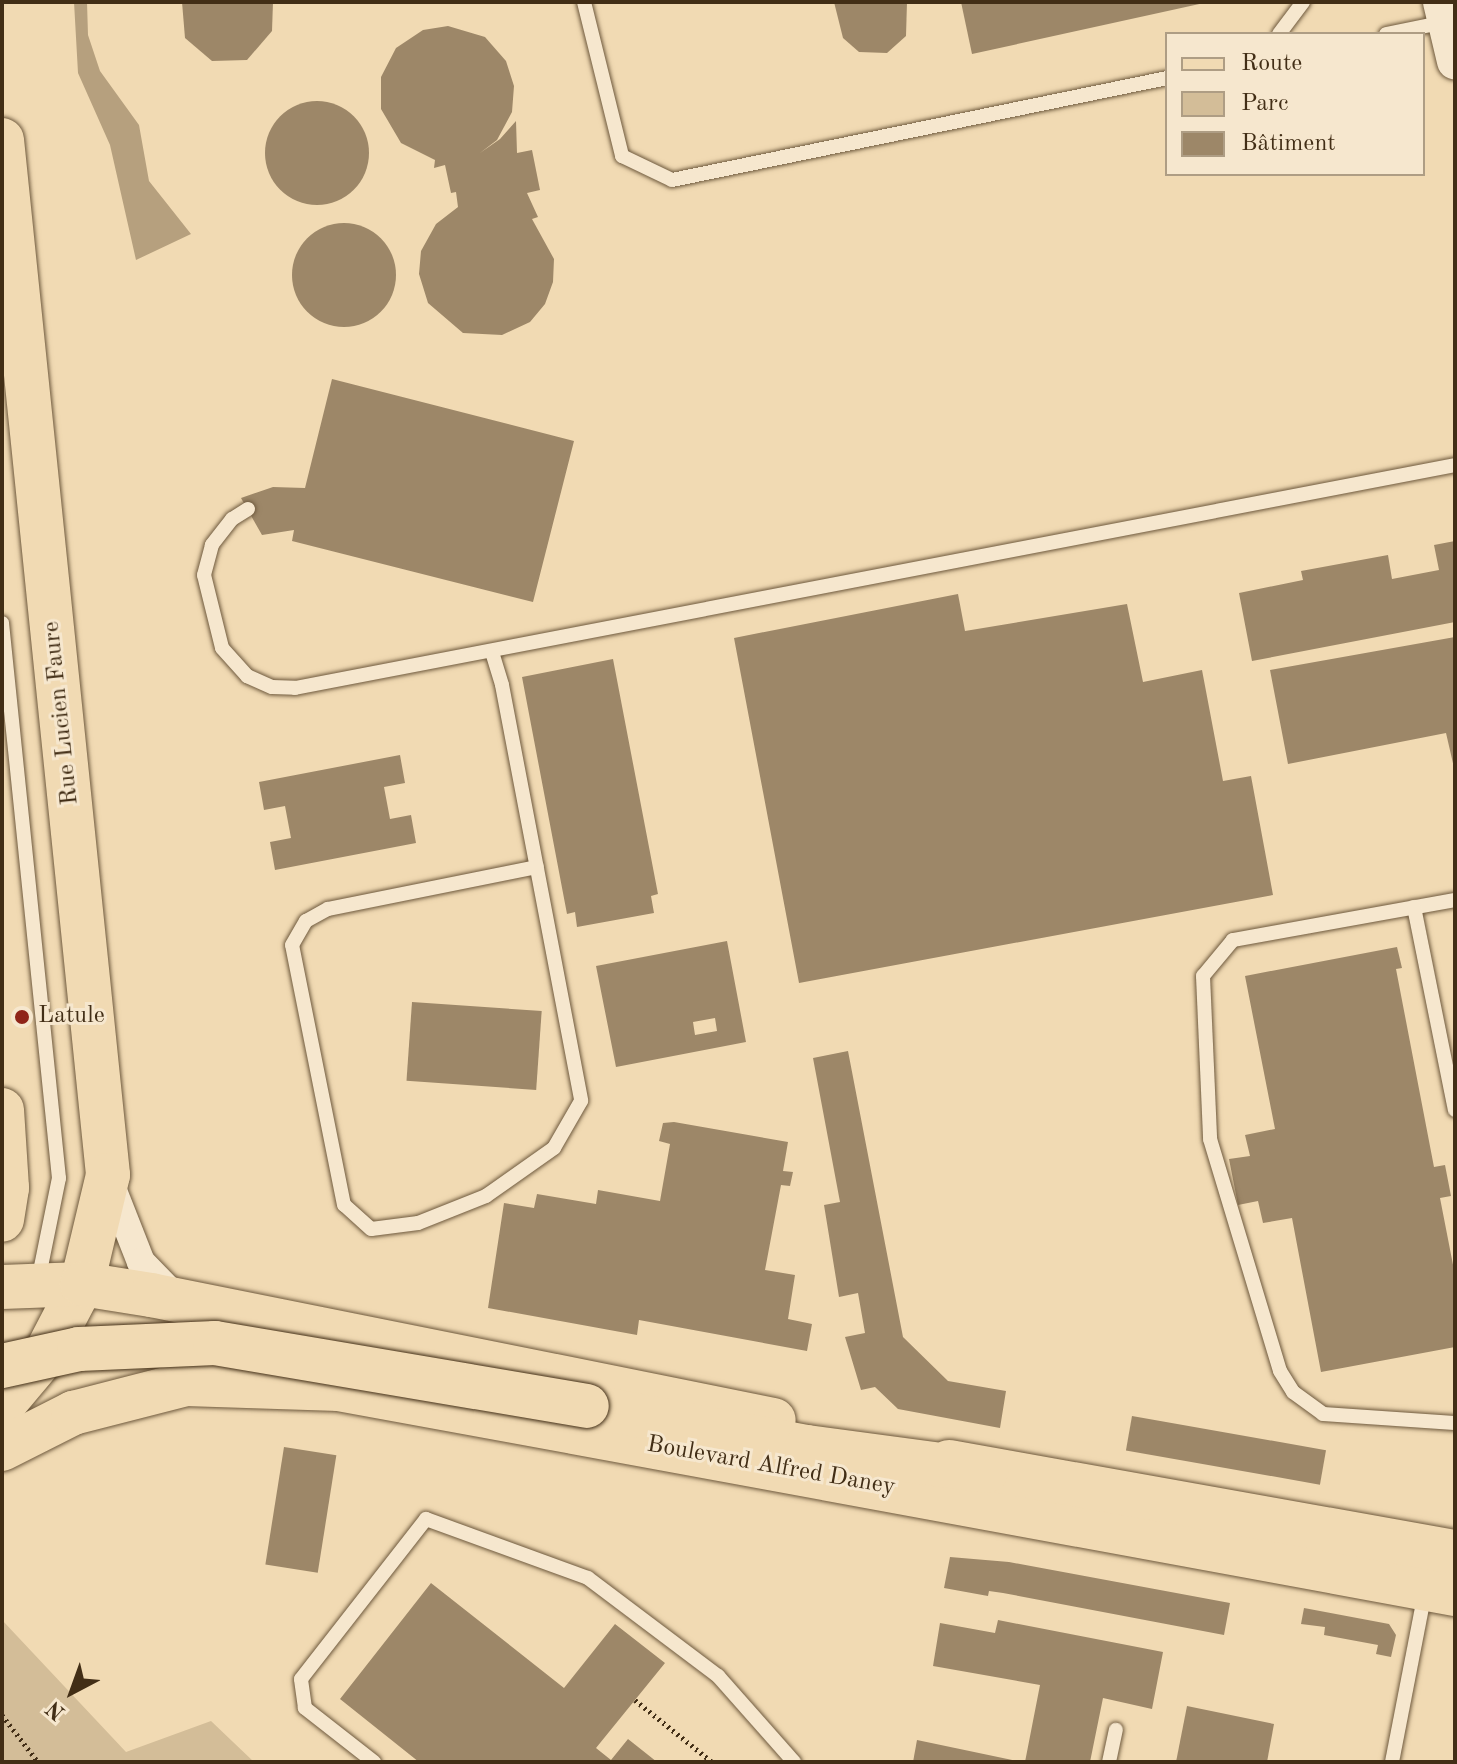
<!DOCTYPE html>
<html>
<head>
<meta charset="utf-8">
<style>
  body { margin:0 }
  #map { position:relative; width:1457px; height:1764px; overflow:hidden; background:#f1dab3; font-family:"Old Standard TT",serif }
  div>[style] { position:absolute }
  .green>* { inset:0; background:#d3bd98 }
  .water>* { inset:0; background:#b6a07e }
  .building>* { inset:0; background:#9d8768; transform-origin:0 0 }
  .round { border-radius:50% }
  .path>* { height:5px; margin-top:-2.5px; transform-origin:0; background:repeating-linear-gradient(90deg,#422e16 0 2px,transparent 0 6px) }
  .roads { filter:drop-shadow(0 0 2px #6e593d) drop-shadow(0 0 2px #6e593d) }
  .service>* { height:14px; margin:-7px; padding:0 7px; transform-origin:7px; border-radius:7px; background:#f6e7ce }
  .minor>* { height:28px; margin:-14px; padding:0 14px; transform-origin:14px; border-radius:14px; background:#f6e7ce }
  .tertiary>* { height:36px; margin:-18px; padding:0 18px; transform-origin:18px; border-radius:18px; background:#f6e7ce }
  .primary>* { height:44px; margin:-22px; padding:0 22px; transform-origin:22px; border-radius:22px; background:#f1dab3 }
  .trunk>* { height:44px; margin:-22px; padding:0 22px; transform-origin:22px; border-radius:22px; background:#f1dab3 }
  .bridges { filter:drop-shadow(0 0 2px #422e16) drop-shadow(0 0 2px #422e16) }
  .trunk-bridge>* { height:44px; margin:-22px; padding:0 22px; transform-origin:22px; border-radius:22px; background:#f1dab3 }
  .dots>* { width:22px; height:22px; translate:-50% -50%; box-sizing:border-box; border:4px solid #f6e7ce; border-radius:50% }
  span { translate:-50% -50%; white-space:nowrap; text-align:center; line-height:1.15; -webkit-text-stroke:6px #f6e7ce; paint-order:stroke }
  .street-label { font-size:24px; color:#422e16 }
  .poi-label { font-size:24px; color:#422e16 }
  .left { translate:0 -50%; text-align:left }
  .frame { position:absolute; inset:0; border:4px solid #422e16; pointer-events:none }
  .legend { position:absolute; left:1165px; top:32px; width:260px; height:144px; box-sizing:border-box; background:#f6e7ce; border:2px solid #ae9d84; margin:0; padding:10px 14px; list-style:none; font-size:24px; color:#422e16 }
  .legend li { display:flex; align-items:center; gap:16px; height:40px }
  .legend b { width:40px; border:2px solid #ae9d84 }
  .north { position:absolute; left:32px; top:1652px; width:80px; height:80px; -webkit-text-stroke:6px #f6e7ce; paint-order:stroke; rotate:221deg; font-size:22px; font-weight:700; line-height:32px; text-align:center; color:#422e16 }
  .north::after { content:''; display:block; margin:auto; width:28px; height:36px; background:#422e16; clip-path:polygon(50% 0,100% 100%,50% 72%,0 100%) }
</style>
</head>
<body>
<div id="map">
  <div class="green">
    <i style="clip-path:polygon(2px 1620px,126px 1752px,211px 1721px,254px 1762px,2px 1762px)"></i>
  </div>
  <div class="water">
    <i style="clip-path:polygon(74px 2px,87px 2px,88px 35px,100px 71px,139px 125px,149px 181px,191px 234px,136px 260px,110px 145px,78px 73px)"></i>
  </div>
  <div class="building">
    <i style="clip-path:polygon(182px 2px,273px 2px,272px 31px,247px 60px,212px 61px,185px 38px)"></i>
    <i style="clip-path:polygon(834px 2px,907px 2px,906px 36px,887px 53px,859px 52px,843px 38px)"></i>
    <i style="clip-path:polygon(961px 2px,1204px 2px,1204px 3px,972px 54px)"></i>
    <i style="clip-path:polygon(448px 26px,485px 37px,506px 61px,514px 86px,512px 112px,497px 140px,480px 153px,500px 139px,516px 121px,517px 153px,532px 150px,540px 190px,527px 193px,538px 217px,532px 219px,554px 259px,553px 282px,545px 304px,530px 322px,502px 335px,463px 333px,428px 303px,419px 274px,421px 251px,436px 224px,458px 207px,456px 192px,451px 193px,445px 165px,434px 168px,435px 160px,401px 143px,381px 109px,381px 77px,396px 48px,423px 30px)"></i>
    <i class="round" style="left:265px;top:101px;width:104px;height:104px"></i>
    <i class="round" style="left:292px;top:223px;width:104px;height:104px"></i>
    <i style="clip-path:polygon(332px 379px,574px 441px,533px 602px,292px 541px,294px 530px,262px 535px,241px 498px,273px 487px,305px 488px)"></i>
    <i style="clip-path:polygon(1455px 541px,1455px 622px,1252px 661px,1239px 593px,1303px 580px,1301px 571px,1388px 555px,1392px 579px,1439px 570px,1434px 545px)"></i>
    <i style="clip-path:polygon(958px 594px,965px 631px,1127px 604px,1143px 682px,1202px 670px,1223px 781px,1251px 776px,1273px 895px,799px 983px,734px 638px)"></i>
    <i style="clip-path:polygon(1455px 637px,1455px 772px,1446px 733px,1288px 764px,1270px 670px)"></i>
    <i style="clip-path:polygon(613px 659px,658px 894px,651px 896px,654px 913px,577px 927px,575px 912px,567px 914px,522px 677px)"></i>
    <i style="clip-path:polygon(400px 755px,405px 783px,384px 787px,390px 819px,411px 815px,416px 843px,275px 870px,270px 842px,291px 838px,285px 806px,264px 810px,259px 782px)"></i>
    <i style="clip-path:polygon(evenodd,727px 941px,746px 1042px,616px 1067px,596px 966px,727px 941px,715px 1018px,717px 1031px,695px 1035px,693px 1022px,715px 1018px)"></i>
    <i style="clip-path:polygon(1397px 947px,1402px 968px,1396px 969px,1434px 1167px,1445px 1165px,1451px 1196px,1440px 1198px,1455px 1275px,1455px 1347px,1321px 1372px,1292px 1218px,1263px 1223px,1258px 1201px,1238px 1205px,1229px 1159px,1250px 1156px,1245px 1135px,1275px 1129px,1245px 976px)"></i>
    <i style="left:412px;top:1002px;width:130px;height:79px;rotate:4deg"></i>
    <i style="clip-path:polygon(848px 1051px,903px 1337px,948px 1381px,1006px 1391px,1000px 1428px,898px 1409px,875px 1387px,861px 1390px,845px 1337px,865px 1333px,858px 1293px,839px 1297px,824px 1205px,840px 1202px,813px 1058px)"></i>
    <i style="clip-path:polygon(674px 1122px,788px 1142px,783px 1171px,793px 1172px,790px 1186px,781px 1185px,765px 1270px,795px 1275px,788px 1319px,812px 1324px,807px 1351px,639px 1320px,637px 1335px,488px 1308px,504px 1203px,534px 1208px,537px 1194px,596px 1204px,598px 1190px,660px 1201px,670px 1144px,659px 1141px,663px 1123px)"></i>
    <i style="left:1132px;top:1416px;width:197px;height:35px;rotate:10deg"></i>
    <i style="left:284px;top:1447px;width:53px;height:119px;rotate:9deg"></i>
    <i style="clip-path:polygon(950px 1557px,1009px 1562px,1230px 1603px,1224px 1635px,1003px 1593px,989px 1591px,988px 1596px,944px 1588px)"></i>
    <i style="clip-path:polygon(431px 1583px,564px 1688px,615px 1624px,665px 1663px,596px 1748px,611px 1760px,628px 1739px,657px 1762px,419px 1762px,340px 1699px)"></i>
    <i style="clip-path:polygon(1304px 1608px,1389px 1624px,1396px 1635px,1391px 1657px,1376px 1654px,1378px 1645px,1324px 1635px,1325px 1627px,1301px 1624px)"></i>
    <i style="clip-path:polygon(998px 1620px,1163px 1652px,1152px 1709px,1103px 1698px,1090px 1762px,1025px 1762px,1040px 1685px,933px 1666px,940px 1623px,995px 1633px)"></i>
    <i style="clip-path:polygon(1187px 1706px,1274px 1724px,1267px 1762px,1176px 1762px)"></i>
    <i style="clip-path:polygon(917px 1740px,1017px 1761px,1017px 1762px,913px 1762px)"></i>
  </div>
  <div class="path">
    <i style="left:635px;top:1700px;width:99px;rotate:38.8deg"></i>
    <i style="left:2px;top:1715px;width:59px;rotate:52.5deg"></i>
  </div>
  <div class="roads">
    <div class="service">
      <i style="left:584px;top:2px;width:159px;rotate:76.1deg"></i>
      <i style="left:622px;top:156px;width:55px;rotate:25.6deg"></i>
      <i style="left:672px;top:180px;width:505px;rotate:-11.64deg"></i>
      <i style="left:1279px;top:34px;width:40px;rotate:-53deg"></i>
      <i style="left:1386px;top:34px;width:60px;rotate:-11.5deg"></i>
      <i style="left:248px;top:509px;width:19px;rotate:148deg"></i>
      <i style="left:232px;top:519px;width:33px;rotate:128deg"></i>
      <i style="left:212px;top:545px;width:31px;rotate:105deg"></i>
      <i style="left:204px;top:575px;width:75px;rotate:76.1deg"></i>
      <i style="left:222px;top:648px;width:38px;rotate:48deg"></i>
      <i style="left:247px;top:676px;width:27px;rotate:24deg"></i>
      <i style="left:272px;top:687px;width:23px;rotate:2deg"></i>
      <i style="left:295px;top:688px;width:1181px;rotate:-10.88deg"></i>
      <i style="left:2px;top:623px;width:558px;rotate:84.14deg"></i>
      <i style="left:59px;top:1178px;width:105px;rotate:101.5deg"></i>
      <i style="left:492px;top:652px;width:34px;rotate:73deg"></i>
      <i style="left:502px;top:685px;width:423px;rotate:79.2deg"></i>
      <i style="left:581px;top:1101px;width:54px;rotate:119.9deg"></i>
      <i style="left:554px;top:1148px;width:83px;rotate:144.8deg"></i>
      <i style="left:486px;top:1196px;width:73px;rotate:158.3deg"></i>
      <i style="left:418px;top:1223px;width:47px;rotate:172.7deg"></i>
      <i style="left:371px;top:1229px;width:36px;rotate:-138deg"></i>
      <i style="left:344px;top:1205px;width:265px;rotate:-101.3deg"></i>
      <i style="left:292px;top:945px;width:28px;rotate:-60deg"></i>
      <i style="left:306px;top:921px;width:25px;rotate:-29deg"></i>
      <i style="left:328px;top:909px;width:213px;rotate:-11.4deg"></i>
      <i style="left:1455px;top:900px;width:226px;rotate:169.8deg"></i>
      <i style="left:1233px;top:940px;width:47px;rotate:129.8deg"></i>
      <i style="left:1203px;top:976px;width:163px;rotate:87.5deg"></i>
      <i style="left:1210px;top:1139px;width:242px;rotate:73.2deg"></i>
      <i style="left:1280px;top:1371px;width:25px;rotate:58deg"></i>
      <i style="left:1293px;top:1392px;width:37px;rotate:36deg"></i>
      <i style="left:1323px;top:1414px;width:132px;rotate:3.9deg"></i>
      <i style="left:1414px;top:907px;width:207px;rotate:78.6deg"></i>
      <i style="left:374px;top:1762px;width:88px;rotate:-142deg"></i>
      <i style="left:305px;top:1708px;width:29px;rotate:-98deg"></i>
      <i style="left:301px;top:1679px;width:203px;rotate:-52deg"></i>
      <i style="left:426px;top:1519px;width:172px;rotate:20deg"></i>
      <i style="left:588px;top:1578px;width:163px;rotate:37deg"></i>
      <i style="left:718px;top:1676px;width:115px;rotate:48.5deg"></i>
      <i style="left:1109px;top:1762px;width:33px;rotate:-78deg"></i>
      <i style="left:1392px;top:1762px;width:172px;rotate:-79deg"></i>
    </div>
    <div class="minor">
      <i style="left:110px;top:1183px;width:85px;rotate:68.6deg"></i>
      <i style="left:141px;top:1262px;width:53px;rotate:45.8deg"></i>
    </div>
    <div class="tertiary">
      <i style="left:1441px;top:2px;width:61px;rotate:76.7deg"></i>
    </div>
    <div class="primary">
      <i style="left:2px;top:140px;width:1040px;rotate:84.15deg"></i>
      <i style="left:108px;top:1175px;width:112px;rotate:103.4deg"></i>
      <i style="left:82px;top:1284px;width:80px;rotate:117.5deg"></i>
      <i style="left:45px;top:1355px;width:67px;rotate:130.1deg"></i>
      <i style="left:2px;top:1110px;width:78px;rotate:86.3deg"></i>
      <i style="left:7px;top:1188px;width:32px;rotate:99deg"></i>
      <i style="left:2px;top:1287px;width:80px;rotate:-2.1deg"></i>
      <i style="left:82px;top:1284px;width:70px;rotate:9.1deg"></i>
      <i style="left:151px;top:1295px;width:635px;rotate:11.35deg"></i>
      <i style="left:2px;top:1449px;width:80px;rotate:-26.9deg"></i>
      <i style="left:73px;top:1413px;width:117px;rotate:-14.4deg"></i>
      <i style="left:186px;top:1384px;width:153px;rotate:1.9deg"></i>
      <i style="left:339px;top:1389px;width:1135px;rotate:10.41deg"></i>
      <i style="left:949px;top:1462px;width:514px;rotate:10.09deg"></i>
    </div>
    <div class="trunk">
      <i style="left:587px;top:1406px;width:224px;rotate:10.6deg"></i>
      <i style="left:807px;top:1447px;width:181px;rotate:7.6deg"></i>
    </div>
  </div>
  <div class="bridges">
    <div class="trunk-bridge">
      <i style="left:2px;top:1366px;width:79px;rotate:-12.4deg"></i>
      <i style="left:79px;top:1349px;width:136px;rotate:-2.5deg"></i>
      <i style="left:215px;top:1343px;width:377px;rotate:9.6deg"></i>
    </div>
  </div>
  <div class="dots">
    <i style="left:22px;top:1017px;background:#8f2418"></i>
  </div>
  <div class="street-label">
    <span style="left:62px;top:713px;rotate:-96deg">Rue Lucien Faure</span>
    <span style="left:771px;top:1467px;rotate:10deg">Boulevard Alfred Daney</span>
  </div>
  <div class="poi-label">
    <span class="left" style="left:38px;top:1017px">Latule</span>
  </div>
  <div class="frame"></div>
  <ul class="legend">
  <li><b style="height:10px;background:#f1dab3"></b>Route</li>
  <li><b style="height:22px;background:#d3bd98"></b>Parc</li>
  <li><b style="height:22px;background:#9d8768"></b>Bâtiment</li>
  </ul>
  <div class="north">N</div>
</div>
</body>
</html>
